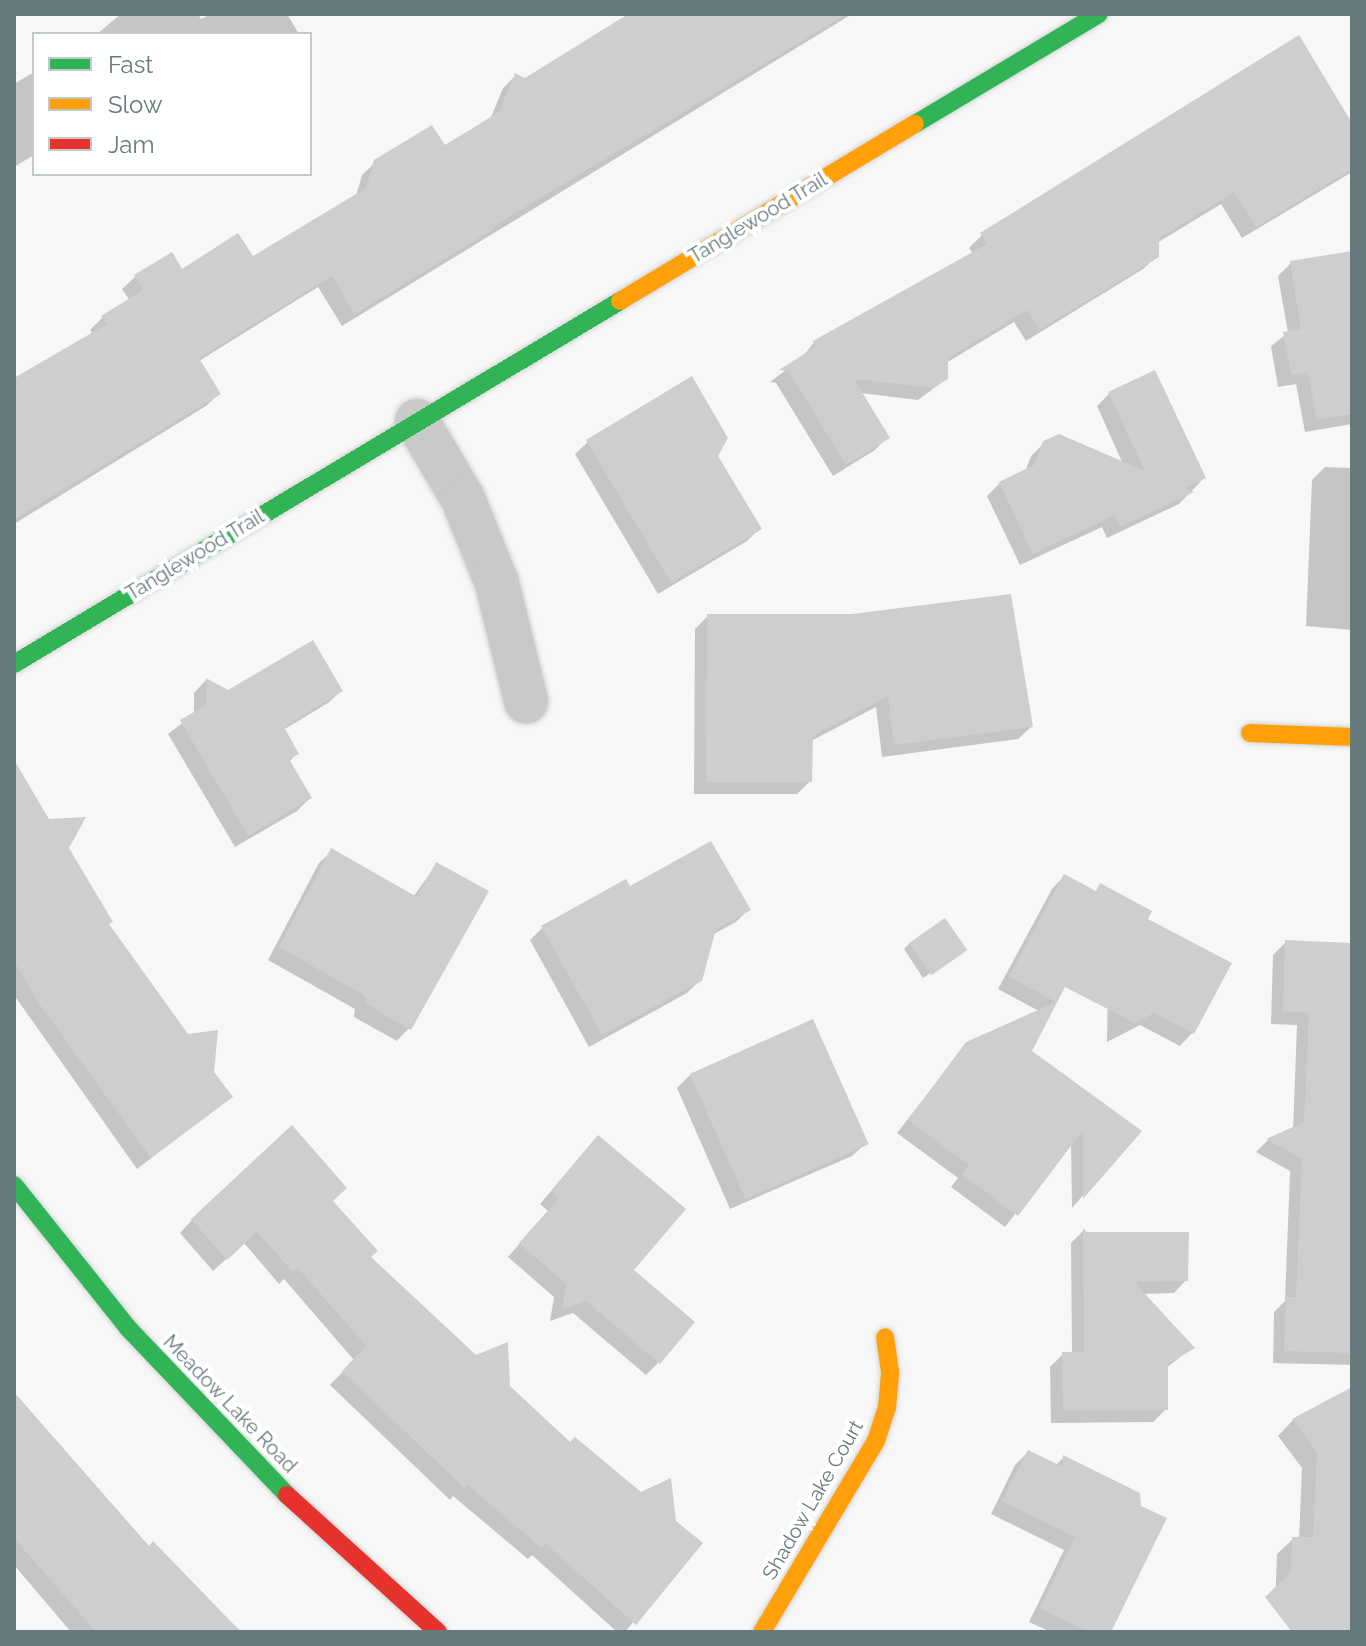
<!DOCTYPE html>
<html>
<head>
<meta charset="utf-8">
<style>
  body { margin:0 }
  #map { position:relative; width:1366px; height:1646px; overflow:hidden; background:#f7f7f7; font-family:Raleway,sans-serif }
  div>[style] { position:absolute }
  .shadow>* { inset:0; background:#0003 }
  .building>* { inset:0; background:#cccecf; transform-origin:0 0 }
  .roads { filter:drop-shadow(0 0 2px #d2d3d4) drop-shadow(0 0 2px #d2d3d4) }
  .street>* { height:44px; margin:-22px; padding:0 22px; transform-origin:22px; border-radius:22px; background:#c8caca }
  .fast>* { height:18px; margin:-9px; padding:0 9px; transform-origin:9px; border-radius:9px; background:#30b455 }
  .slow>* { height:18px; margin:-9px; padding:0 9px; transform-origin:9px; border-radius:9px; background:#ff9f0a }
  .jam>* { height:18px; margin:-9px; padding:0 9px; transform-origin:9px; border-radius:9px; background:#e5322d }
  span { translate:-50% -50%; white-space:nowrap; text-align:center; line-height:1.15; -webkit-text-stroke:8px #fff; paint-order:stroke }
  .street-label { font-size:20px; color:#66797d }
  .frame { position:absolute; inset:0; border:16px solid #66797d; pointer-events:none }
  .legend { position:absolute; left:32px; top:32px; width:280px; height:144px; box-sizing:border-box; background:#fff; border:2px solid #c2c9cb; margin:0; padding:10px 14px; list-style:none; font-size:24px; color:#66797d }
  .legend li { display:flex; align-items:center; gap:16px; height:40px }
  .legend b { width:40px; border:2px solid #c2c9cb }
</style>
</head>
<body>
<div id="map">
  <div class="shadow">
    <i style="clip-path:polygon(121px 14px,198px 14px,201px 19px,211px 14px,287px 14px,299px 34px,97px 34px)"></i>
    <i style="clip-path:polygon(651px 14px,852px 14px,342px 326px,318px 287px,199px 361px,219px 394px,206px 406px,14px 524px,14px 381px,93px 334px,90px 330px,102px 318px,130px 301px,122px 289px,135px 277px,252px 259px,356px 196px,362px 175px,376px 162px,445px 148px,490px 120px,503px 88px,516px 75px,525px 80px)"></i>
    <i style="clip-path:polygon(34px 72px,34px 155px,14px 167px,14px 84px)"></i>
    <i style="clip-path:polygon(1352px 126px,1352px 172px,1242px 238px,1221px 204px,1157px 243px,1157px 256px,1143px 269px,1026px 341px,1014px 322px,946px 363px,946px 379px,918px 400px,861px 393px,887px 437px,875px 450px,833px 476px,776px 383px,770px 382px,803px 357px,814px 342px,973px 254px,969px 248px,982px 235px)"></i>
    <i style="clip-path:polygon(1352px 253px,1352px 424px,1305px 432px,1296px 384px,1278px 387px,1271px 346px,1288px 333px,1278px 276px,1291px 263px)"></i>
    <i style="clip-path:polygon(1109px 394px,1204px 478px,1179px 504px,1107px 538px,1102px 527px,1020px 565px,987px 496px,1000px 483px,1025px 472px,1031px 456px,1044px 443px,1123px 464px,1097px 406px)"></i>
    <i style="clip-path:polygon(588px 442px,716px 456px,760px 528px,747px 541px,658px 594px,575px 454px)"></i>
    <i style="clip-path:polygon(1325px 467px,1352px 468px,1352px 630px,1306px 626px,1312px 480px)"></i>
    <i style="clip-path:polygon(708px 616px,1031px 727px,1018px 739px,882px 757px,876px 707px,811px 741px,810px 781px,797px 794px,694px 794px,695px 629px)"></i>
    <i style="clip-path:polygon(206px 680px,228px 693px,341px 691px,328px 703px,283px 730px,297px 753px,289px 762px,310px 798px,297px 811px,235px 847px,168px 734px,194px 714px,194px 693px)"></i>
    <i style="clip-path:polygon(14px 795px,66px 848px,107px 925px,231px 1097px,137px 1169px,14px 995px)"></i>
    <i style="clip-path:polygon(332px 851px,413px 897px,437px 864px,409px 1028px,397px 1041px,354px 1017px,355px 1009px,268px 960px,319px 863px)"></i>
    <i style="clip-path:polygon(1064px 876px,1108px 900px,1030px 1051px,1139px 1131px,1072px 1208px,1071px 1142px,1005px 1227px,951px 1187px,958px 1178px,897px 1133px,961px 1051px,1039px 1011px,998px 989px,1052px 889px)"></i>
    <i style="clip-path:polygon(629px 889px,748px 910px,736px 922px,712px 935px,700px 980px,687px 993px,589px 1047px,530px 940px,543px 927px)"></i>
    <i style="clip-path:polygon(1109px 919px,1192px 1033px,1180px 1046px,1140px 1025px,1107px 1042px)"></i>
    <i style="clip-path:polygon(1286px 942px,1352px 945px,1352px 1365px,1273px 1363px,1274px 1312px,1285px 1301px,1290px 1171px,1256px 1152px,1268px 1140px,1293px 1130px,1297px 1025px,1271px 1024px,1273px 955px)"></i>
    <i style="clip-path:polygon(910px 943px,964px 950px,923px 978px,904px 949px)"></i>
    <i style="clip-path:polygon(690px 1075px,865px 1144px,852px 1156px,730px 1209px,677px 1088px)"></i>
    <i style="clip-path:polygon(586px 1150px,658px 1363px,646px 1375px,573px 1313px,550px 1321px,554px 1297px,508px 1257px,548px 1211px,540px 1204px)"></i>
    <i style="clip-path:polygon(331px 1202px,369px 1258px,570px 1444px,700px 1543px,625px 1632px,617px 1632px,532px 1555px,528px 1559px,453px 1496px,450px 1500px,330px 1385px,354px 1360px,284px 1279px,279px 1284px,244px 1243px,213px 1271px,180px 1233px,192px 1220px)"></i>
    <i style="clip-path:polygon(1083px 1231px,1186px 1280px,1174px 1293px,1142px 1294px,1192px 1348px,1166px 1368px,1166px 1409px,1153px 1422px,1051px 1423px,1050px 1367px,1063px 1354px,1072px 1354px,1071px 1243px)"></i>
    <i style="clip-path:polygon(1352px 1389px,1352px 1610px,1275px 1609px,1277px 1554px,1293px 1539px,1299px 1539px,1302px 1468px,1278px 1436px,1293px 1420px)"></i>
    <i style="clip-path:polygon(14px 1395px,148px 1548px,242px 1632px,71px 1632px,14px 1565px)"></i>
    <i style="clip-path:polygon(1028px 1452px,1056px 1465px,1064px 1457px,1109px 1632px,1051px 1632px,1029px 1622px,1064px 1550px,991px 1514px,1015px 1465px)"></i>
  </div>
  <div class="building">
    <i style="clip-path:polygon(628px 14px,847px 14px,494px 226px,495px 228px,355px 314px,332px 276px,199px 358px,221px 394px,14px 519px,14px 378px,107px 324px,101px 316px,143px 290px,134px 275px,172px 252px,182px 269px,238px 233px,253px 256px,366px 188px,374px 160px,432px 125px,445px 145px,499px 112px,515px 73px,525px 78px)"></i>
    <i style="clip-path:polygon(1299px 35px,1352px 123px,1352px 169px,1256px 227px,1234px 192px,1159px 238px,1159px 257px,1039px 330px,1027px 310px,948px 358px,948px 379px,933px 388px,854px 379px,890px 438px,846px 465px,789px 371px,779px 370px,817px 346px,813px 341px,987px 244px,980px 233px)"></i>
    <i style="clip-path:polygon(1352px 251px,1352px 414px,1317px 420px,1308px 372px,1291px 375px,1283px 332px,1301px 329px,1290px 261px)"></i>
    <i style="clip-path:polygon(1155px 370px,1206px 478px,1185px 488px,1194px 492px,1120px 527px,1115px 515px,1033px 554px,999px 482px,1034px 465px,1043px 441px,1059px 434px,1145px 471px,1108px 392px)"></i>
    <i style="clip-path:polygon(692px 376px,728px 438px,718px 456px,762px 529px,671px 583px,586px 440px)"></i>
    <i style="clip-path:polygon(1011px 594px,1033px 727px,894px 745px,888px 696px,813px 736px,812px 782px,706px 782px,707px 614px,852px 614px)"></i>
    <i style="clip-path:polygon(313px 640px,343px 691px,284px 727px,299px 754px,289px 759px,312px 798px,248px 836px,180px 720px,206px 705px,206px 678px,228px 690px)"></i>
    <i style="clip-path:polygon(14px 760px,49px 819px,86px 817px,69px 848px,113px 922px,109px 924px,188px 1034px,218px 1030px,214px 1072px,233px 1097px,151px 1158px,40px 1005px,14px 961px)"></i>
    <i style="clip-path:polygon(711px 841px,751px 910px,716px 929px,702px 981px,602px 1035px,541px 926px,626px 879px,630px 886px)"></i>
    <i style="clip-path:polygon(331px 848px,417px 897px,436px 862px,489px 891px,411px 1030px,366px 1004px,367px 997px,279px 947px)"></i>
    <i style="clip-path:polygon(1064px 874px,1096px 891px,1100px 883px,1152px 911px,1148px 919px,1232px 963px,1194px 1034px,1154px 1013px,1135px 1023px,1065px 987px,1032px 1051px,1142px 1131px,1083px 1199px,1083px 1130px,1018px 1216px,962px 1174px,969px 1165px,908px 1120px,966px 1042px,1056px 1002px,1009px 977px)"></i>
    <i style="left:945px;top:918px;width:39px;height:44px;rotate:55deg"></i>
    <i style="clip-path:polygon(1285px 940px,1352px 943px,1352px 1353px,1284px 1351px,1286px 1297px,1296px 1297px,1302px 1159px,1266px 1139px,1304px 1122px,1309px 1013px,1283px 1012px)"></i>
    <i style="left:813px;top:1019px;width:137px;height:135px;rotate:66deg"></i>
    <i style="clip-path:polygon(292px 1125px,347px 1188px,333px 1201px,378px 1251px,371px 1257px,476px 1355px,508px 1342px,510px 1386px,570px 1442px,575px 1437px,641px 1492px,671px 1478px,676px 1521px,703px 1543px,636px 1625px,545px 1543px,542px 1548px,467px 1485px,464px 1488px,342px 1371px,366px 1346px,298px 1268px,293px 1272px,257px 1232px,227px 1260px,191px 1219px)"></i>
    <i style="clip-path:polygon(598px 1135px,686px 1209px,634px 1270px,695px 1322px,660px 1364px,586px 1301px,562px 1310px,566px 1284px,519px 1243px,559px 1198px,551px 1191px)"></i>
    <i style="clip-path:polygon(1083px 1228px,1087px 1232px,1189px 1232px,1188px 1281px,1134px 1282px,1195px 1348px,1168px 1364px,1168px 1410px,1063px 1411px,1062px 1352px,1084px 1352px)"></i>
    <i style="clip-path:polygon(1352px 1387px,1352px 1632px,1292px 1632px,1265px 1597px,1291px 1572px,1292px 1537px,1313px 1537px,1317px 1452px,1292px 1419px)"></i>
    <i style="clip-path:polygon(14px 1392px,149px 1546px,153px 1541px,241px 1632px,96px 1632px,14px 1538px)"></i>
    <i style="clip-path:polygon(1028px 1450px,1063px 1467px,1063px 1455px,1140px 1493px,1141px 1506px,1167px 1518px,1111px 1632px,1089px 1632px,1040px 1609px,1075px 1537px,1002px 1501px)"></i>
  </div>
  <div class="roads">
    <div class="street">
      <i style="left:417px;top:421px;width:91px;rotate:59.5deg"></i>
      <i style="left:463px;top:499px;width:91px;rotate:68deg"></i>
      <i style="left:497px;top:583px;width:122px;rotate:76.2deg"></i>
    </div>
    <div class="fast">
      <i style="left:915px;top:124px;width:214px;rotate:-30.9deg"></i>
      <i style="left:14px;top:664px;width:706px;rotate:-30.92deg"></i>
      <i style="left:14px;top:1185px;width:183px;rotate:51.4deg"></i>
      <i style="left:128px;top:1328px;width:231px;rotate:46.4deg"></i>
    </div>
    <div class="slow">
      <i style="left:620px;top:301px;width:344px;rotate:-31deg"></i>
      <i style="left:1250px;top:733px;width:102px;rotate:2.2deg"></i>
      <i style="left:762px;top:1632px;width:222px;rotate:-59.2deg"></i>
      <i style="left:876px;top:1441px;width:35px;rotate:-72deg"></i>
      <i style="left:887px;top:1408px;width:36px;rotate:-85deg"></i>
      <i style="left:890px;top:1372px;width:35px;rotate:-98deg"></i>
    </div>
    <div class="jam">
      <i style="left:287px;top:1495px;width:204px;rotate:42.2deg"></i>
    </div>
  </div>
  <div class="street-label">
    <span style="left:758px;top:218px;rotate:-31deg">Tanglewood Trail</span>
    <span style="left:195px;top:555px;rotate:-31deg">Tanglewood Trail</span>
    <span style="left:230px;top:1404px;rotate:46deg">Meadow Lake Road</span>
    <span style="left:813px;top:1500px;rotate:-60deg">Shadow Lake Court</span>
  </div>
  <div class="frame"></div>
  <ul class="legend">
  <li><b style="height:10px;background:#30b455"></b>Fast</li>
  <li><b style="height:10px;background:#ff9f0a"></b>Slow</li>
  <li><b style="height:10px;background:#e5322d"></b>Jam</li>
  </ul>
</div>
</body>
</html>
